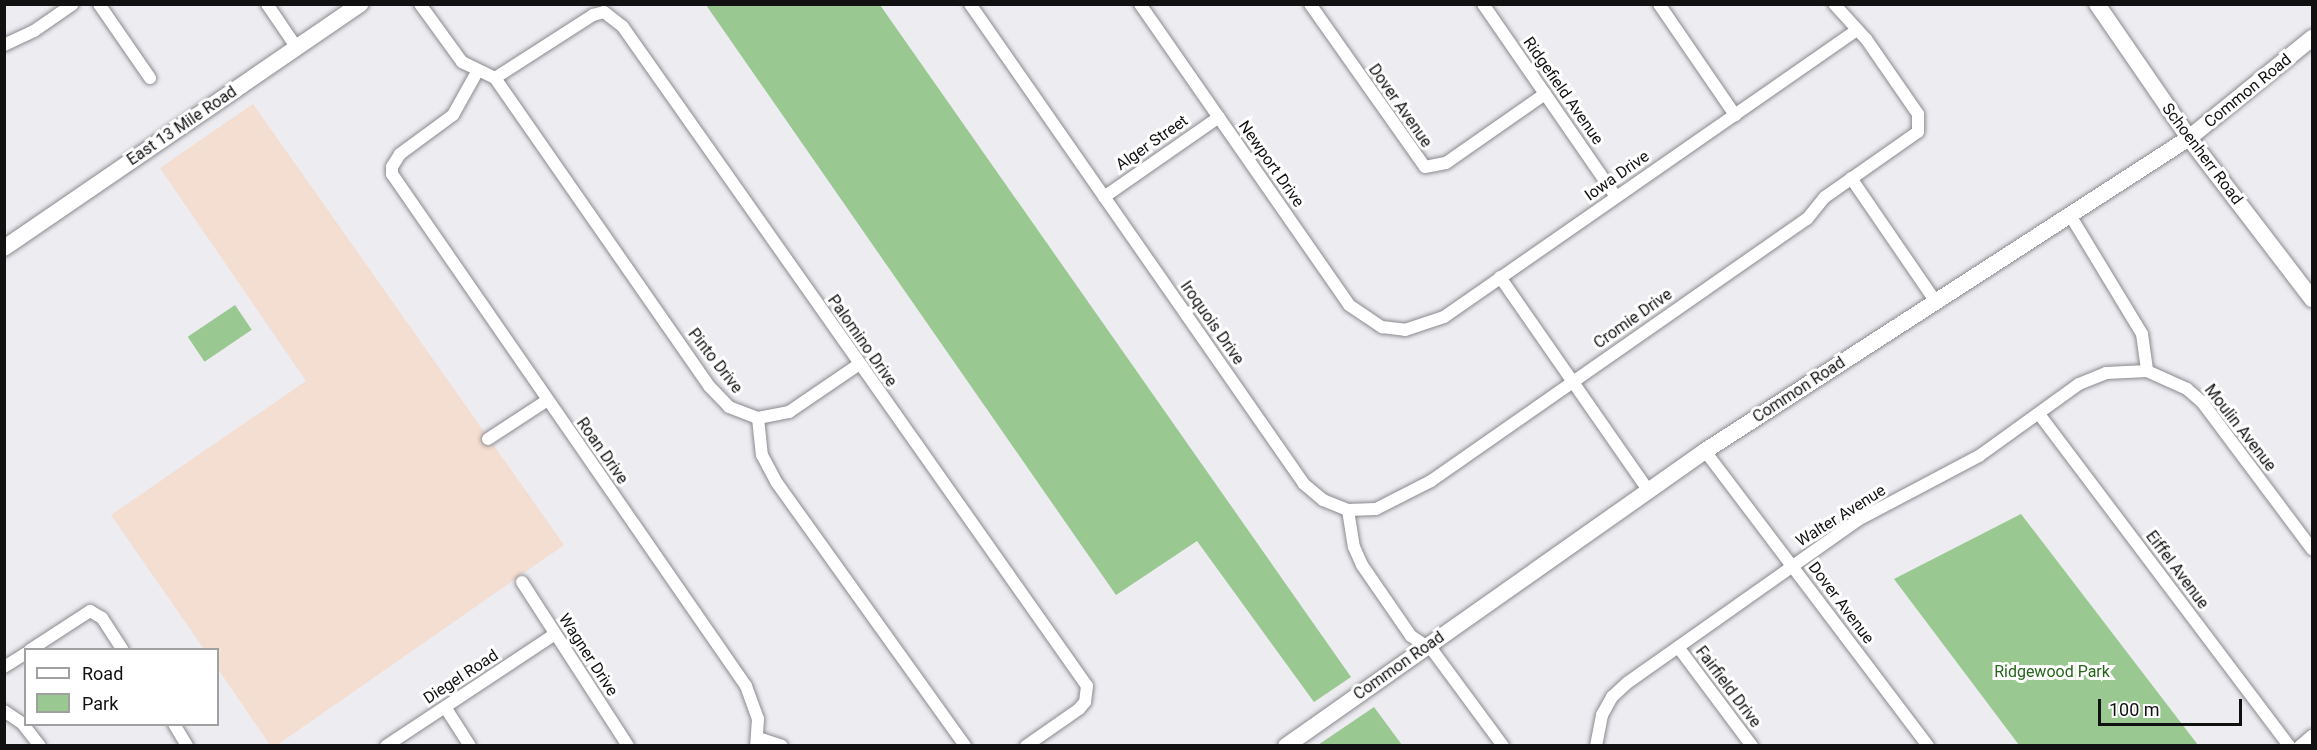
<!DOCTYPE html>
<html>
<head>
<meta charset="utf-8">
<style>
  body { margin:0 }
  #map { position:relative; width:2317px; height:750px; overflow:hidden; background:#ececf1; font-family:Roboto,sans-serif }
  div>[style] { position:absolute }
  .commercial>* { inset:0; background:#f4ddd1 }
  .green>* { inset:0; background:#99c890; transform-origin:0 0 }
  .roads { filter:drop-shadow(0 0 2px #8a8a8f) drop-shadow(0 0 2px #8a8a8f) }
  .street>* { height:12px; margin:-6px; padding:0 6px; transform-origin:6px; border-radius:6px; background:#fff }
  .secondary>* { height:16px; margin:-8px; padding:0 8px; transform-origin:8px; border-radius:8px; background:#fff }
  span { translate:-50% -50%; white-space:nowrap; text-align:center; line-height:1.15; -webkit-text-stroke:6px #fff; paint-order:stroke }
  .street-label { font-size:16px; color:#111112 }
  .park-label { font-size:16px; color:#256519 }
  .frame { position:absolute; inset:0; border:6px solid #111112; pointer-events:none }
  .legend { position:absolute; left:24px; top:648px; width:195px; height:78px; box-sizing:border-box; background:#fff; border:2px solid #a0a0a0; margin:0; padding:8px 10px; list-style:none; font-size:18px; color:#111112 }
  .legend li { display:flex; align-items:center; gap:12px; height:30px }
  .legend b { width:30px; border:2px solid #a0a0a0 }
  .scale { position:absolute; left:2098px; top:699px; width:144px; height:27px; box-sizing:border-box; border:3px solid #111112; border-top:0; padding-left:8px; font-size:18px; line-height:21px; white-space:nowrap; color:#111112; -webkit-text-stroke:4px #fff; paint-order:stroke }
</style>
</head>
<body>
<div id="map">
  <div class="commercial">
    <i style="clip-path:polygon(253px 104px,564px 545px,277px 745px,270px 745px,218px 669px,218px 650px,204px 649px,111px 515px,306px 381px,160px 168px)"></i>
  </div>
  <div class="green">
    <i style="clip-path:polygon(706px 5px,880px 5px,1351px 677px,1314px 702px,1197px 541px,1116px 595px)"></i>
    <i style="left:235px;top:305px;width:30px;height:57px;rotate:56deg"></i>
    <i style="clip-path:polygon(2021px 514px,2198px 745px,2019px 745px,1894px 579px)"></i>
    <i style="clip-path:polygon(1374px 707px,1402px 745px,1318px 745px)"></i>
  </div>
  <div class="roads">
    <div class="street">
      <i style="left:99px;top:4px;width:90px;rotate:55.4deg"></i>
      <i style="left:267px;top:4px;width:53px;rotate:55.7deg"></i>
      <i style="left:420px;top:4px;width:72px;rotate:54.1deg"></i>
      <i style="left:462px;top:62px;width:37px;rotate:26deg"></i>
      <i style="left:495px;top:78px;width:375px;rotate:55.2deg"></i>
      <i style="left:709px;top:386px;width:29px;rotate:46deg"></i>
      <i style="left:729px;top:407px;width:31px;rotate:21deg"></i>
      <i style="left:758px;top:418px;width:32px;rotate:-11deg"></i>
      <i style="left:789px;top:412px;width:83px;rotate:-34.3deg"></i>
      <i style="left:970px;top:4px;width:585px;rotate:55.17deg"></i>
      <i style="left:1304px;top:484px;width:25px;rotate:40deg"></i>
      <i style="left:1323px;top:500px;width:27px;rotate:22deg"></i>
      <i style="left:1348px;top:510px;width:37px;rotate:81deg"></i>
      <i style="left:1354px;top:547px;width:20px;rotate:66deg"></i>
      <i style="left:1362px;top:565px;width:86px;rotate:55.4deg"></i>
      <i style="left:1411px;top:636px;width:27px;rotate:34deg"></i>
      <i style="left:1433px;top:651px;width:118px;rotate:53.6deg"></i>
      <i style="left:1140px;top:4px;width:366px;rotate:55.2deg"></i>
      <i style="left:1349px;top:305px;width:40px;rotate:34deg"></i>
      <i style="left:1382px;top:327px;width:23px;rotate:7deg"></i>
      <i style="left:1405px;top:330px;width:41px;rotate:-18.4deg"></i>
      <i style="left:1444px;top:317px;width:503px;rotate:-34.8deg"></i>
      <i style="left:1310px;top:4px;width:199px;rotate:54.8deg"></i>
      <i style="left:1425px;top:167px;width:21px;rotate:-11deg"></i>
      <i style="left:1446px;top:163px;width:121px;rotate:-34.9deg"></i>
      <i style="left:1483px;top:4px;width:234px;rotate:55.4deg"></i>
      <i style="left:1659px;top:4px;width:135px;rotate:55.6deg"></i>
      <i style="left:4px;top:45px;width:33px;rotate:-25deg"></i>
      <i style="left:34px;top:31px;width:47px;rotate:-34.7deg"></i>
      <i style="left:477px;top:72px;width:49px;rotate:119.2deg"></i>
      <i style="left:453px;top:115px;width:66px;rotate:143.7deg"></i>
      <i style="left:400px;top:154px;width:15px;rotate:122deg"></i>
      <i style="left:392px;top:167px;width:7px;rotate:90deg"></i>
      <i style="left:392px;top:174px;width:622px;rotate:55.34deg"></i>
      <i style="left:746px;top:686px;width:35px;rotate:70deg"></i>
      <i style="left:758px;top:719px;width:27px;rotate:94deg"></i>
      <i style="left:495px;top:78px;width:117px;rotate:-32.7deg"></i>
      <i style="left:593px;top:15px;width:11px;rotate:-15deg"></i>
      <i style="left:604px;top:12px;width:24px;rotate:38deg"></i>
      <i style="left:623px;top:27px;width:806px;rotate:54.85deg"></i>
      <i style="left:1087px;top:686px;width:16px;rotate:97deg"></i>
      <i style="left:1085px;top:702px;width:9px;rotate:131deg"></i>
      <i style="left:1079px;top:709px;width:65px;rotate:145.1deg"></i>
      <i style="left:1851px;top:178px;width:150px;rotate:55.6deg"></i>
      <i style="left:1104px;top:197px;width:140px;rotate:-34.8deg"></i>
      <i style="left:2070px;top:215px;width:139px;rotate:58.8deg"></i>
      <i style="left:2142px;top:334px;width:37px;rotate:82deg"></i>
      <i style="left:1500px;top:277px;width:259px;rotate:55.2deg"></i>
      <i style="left:2039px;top:414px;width:416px;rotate:53deg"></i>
      <i style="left:758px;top:418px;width:37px;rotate:84deg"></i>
      <i style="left:762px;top:455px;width:32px;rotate:62deg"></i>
      <i style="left:777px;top:483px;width:323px;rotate:54.4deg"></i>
      <i style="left:488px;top:439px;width:69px;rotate:-33.2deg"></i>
      <i style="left:1705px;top:451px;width:370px;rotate:52.9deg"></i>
      <i style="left:1348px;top:510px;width:28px;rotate:-2deg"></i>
      <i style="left:1376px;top:509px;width:62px;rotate:-27deg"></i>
      <i style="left:1431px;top:481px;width:458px;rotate:-34.9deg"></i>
      <i style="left:1807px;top:219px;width:28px;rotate:-51deg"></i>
      <i style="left:1825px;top:197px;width:113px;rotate:-35deg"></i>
      <i style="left:1918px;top:132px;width:18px;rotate:-90deg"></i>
      <i style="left:1918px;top:114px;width:91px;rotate:-124.7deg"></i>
      <i style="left:1866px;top:39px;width:47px;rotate:-132.4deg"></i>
      <i style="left:522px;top:582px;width:195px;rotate:57.1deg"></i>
      <i style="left:1678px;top:647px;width:124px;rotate:53.2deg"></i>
      <i style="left:30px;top:650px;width:72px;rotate:-33deg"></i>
      <i style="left:90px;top:611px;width:14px;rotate:30deg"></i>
      <i style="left:102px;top:618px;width:38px;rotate:57deg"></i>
      <i style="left:4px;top:667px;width:26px;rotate:-32deg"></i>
      <i style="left:445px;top:707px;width:46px;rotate:57.3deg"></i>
      <i style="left:4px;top:711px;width:22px;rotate:34deg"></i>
      <i style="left:22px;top:723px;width:29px;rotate:52deg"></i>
      <i style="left:174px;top:724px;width:26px;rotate:59deg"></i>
      <i style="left:758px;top:738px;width:25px;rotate:18deg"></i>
      <i style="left:386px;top:746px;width:201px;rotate:-33.5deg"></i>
      <i style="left:1596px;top:746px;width:32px;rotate:-79deg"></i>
      <i style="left:1602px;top:715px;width:21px;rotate:-61deg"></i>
      <i style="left:1612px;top:697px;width:21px;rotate:-43deg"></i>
      <i style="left:1627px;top:683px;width:283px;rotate:-35.2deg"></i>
      <i style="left:1858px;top:520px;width:137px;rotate:-27.9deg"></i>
      <i style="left:1979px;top:456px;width:123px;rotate:-35.8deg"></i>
      <i style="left:2079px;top:384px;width:29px;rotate:-22deg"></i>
      <i style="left:2106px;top:373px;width:41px;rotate:-2.8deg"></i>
      <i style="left:2147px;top:371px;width:44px;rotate:24.2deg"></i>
      <i style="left:2187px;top:389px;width:20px;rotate:41deg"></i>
      <i style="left:2202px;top:402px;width:184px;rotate:53.2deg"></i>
      <i style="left:2300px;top:746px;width:16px;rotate:-40deg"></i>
    </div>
    <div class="secondary">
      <i style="left:2097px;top:4px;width:163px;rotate:55.5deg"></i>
      <i style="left:2189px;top:138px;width:203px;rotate:52.6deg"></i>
      <i style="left:4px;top:248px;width:432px;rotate:-34.4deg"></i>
      <i style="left:1286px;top:746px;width:512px;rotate:-35.15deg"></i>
      <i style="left:1705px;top:451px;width:576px;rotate:-32.89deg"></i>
      <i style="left:2189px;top:138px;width:159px;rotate:-39.1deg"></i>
    </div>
  </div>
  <div class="street-label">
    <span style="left:1563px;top:91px;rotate:55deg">Ridgefield Avenue</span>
    <span style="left:2248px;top:91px;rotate:-39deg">Common Road</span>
    <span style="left:1400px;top:106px;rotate:55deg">Dover Avenue</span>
    <span style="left:182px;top:126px;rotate:-34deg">East 13 Mile Road</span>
    <span style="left:1152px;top:143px;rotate:-35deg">Alger Street</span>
    <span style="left:2202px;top:154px;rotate:53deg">Schoenherr Road</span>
    <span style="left:1271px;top:164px;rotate:55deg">Newport Drive</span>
    <span style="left:1617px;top:176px;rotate:-35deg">Iowa Drive</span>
    <span style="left:1633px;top:319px;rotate:-35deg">Cromie Drive</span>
    <span style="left:1212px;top:323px;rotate:55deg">Iroquois Drive</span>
    <span style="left:862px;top:341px;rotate:55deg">Palomino Drive</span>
    <span style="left:715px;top:361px;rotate:52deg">Pinto Drive</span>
    <span style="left:1799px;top:390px;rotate:-33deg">Common Road</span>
    <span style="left:2240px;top:428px;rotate:52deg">Moulin Avenue</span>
    <span style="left:602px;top:451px;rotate:55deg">Roan Drive</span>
    <span style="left:1841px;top:516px;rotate:-32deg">Walter Avenue</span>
    <span style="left:2177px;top:570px;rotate:53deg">Eiffel Avenue</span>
    <span style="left:1841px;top:603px;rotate:53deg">Dover Avenue</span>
    <span style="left:588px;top:655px;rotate:57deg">Wagner Drive</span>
    <span style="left:1399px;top:666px;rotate:-35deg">Common Road</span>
    <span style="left:461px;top:677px;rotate:-33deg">Diegel Road</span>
    <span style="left:1728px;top:687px;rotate:53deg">Fairfield Drive</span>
  </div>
  <div class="park-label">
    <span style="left:2052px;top:672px">Ridgewood Park</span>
  </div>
  <div class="frame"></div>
  <ul class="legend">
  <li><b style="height:8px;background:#fff"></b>Road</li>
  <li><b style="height:16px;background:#99c890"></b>Park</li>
  </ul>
  <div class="scale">100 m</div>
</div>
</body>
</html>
